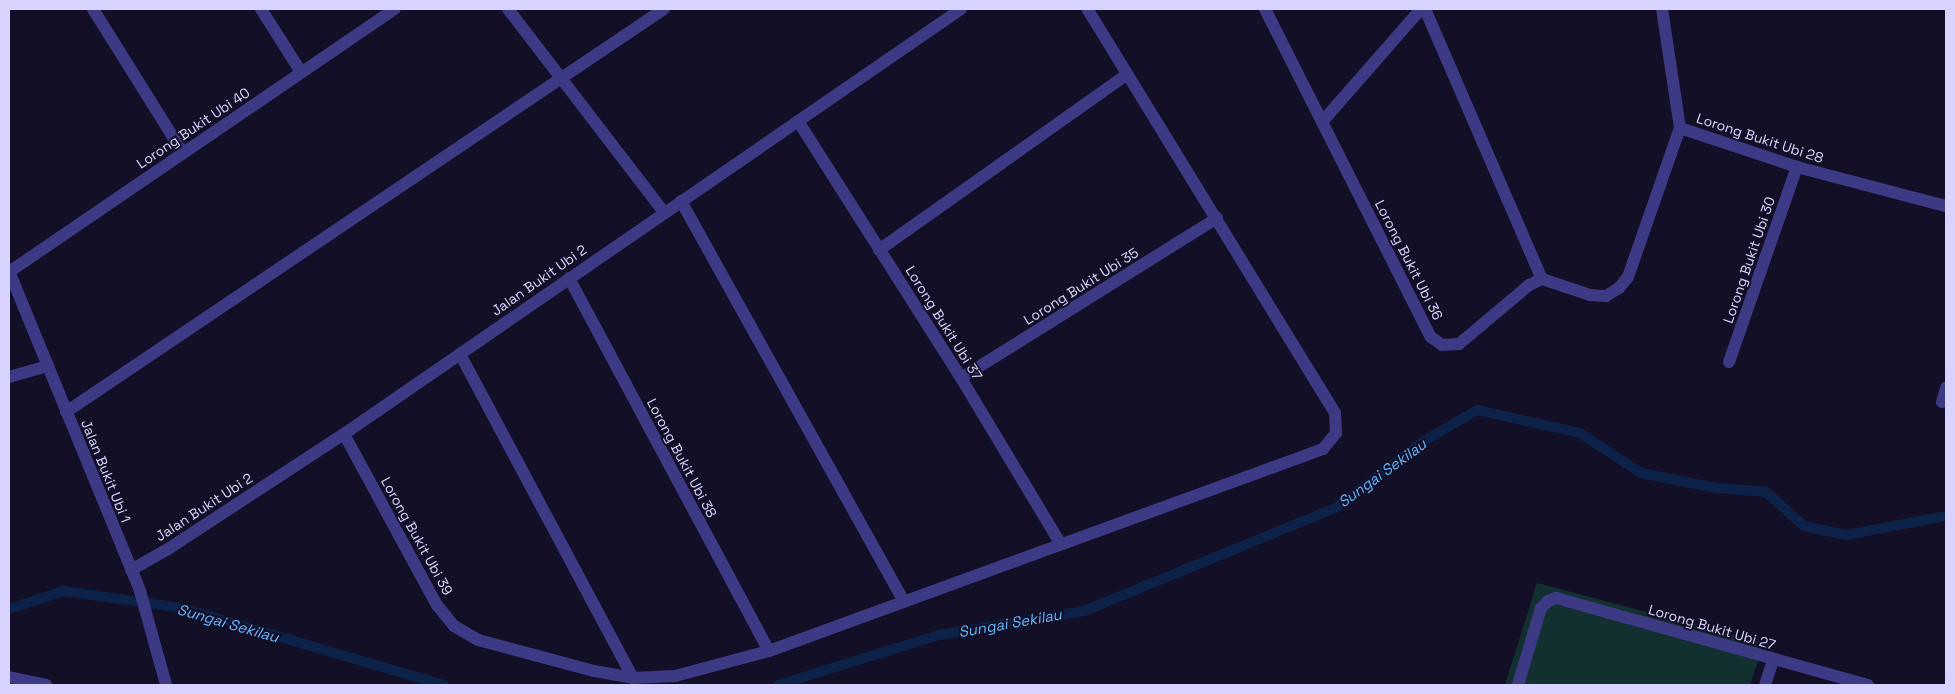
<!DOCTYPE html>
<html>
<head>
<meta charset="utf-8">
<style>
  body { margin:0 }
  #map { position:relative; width:1955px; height:694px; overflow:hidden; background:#130f26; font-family:"Space Grotesk",sans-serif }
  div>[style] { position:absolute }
  .green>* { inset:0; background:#12302f }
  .stream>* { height:10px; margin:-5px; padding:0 5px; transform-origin:5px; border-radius:5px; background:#0c2248 }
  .minor>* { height:12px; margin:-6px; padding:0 6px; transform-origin:6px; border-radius:6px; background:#3d3a85 }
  span { translate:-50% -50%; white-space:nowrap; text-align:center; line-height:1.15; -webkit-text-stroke:4px #130f26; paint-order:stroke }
  .street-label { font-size:14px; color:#d9d4ff }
  .water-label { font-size:15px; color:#62b6ff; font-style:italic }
  .frame { position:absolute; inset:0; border:10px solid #d9d4ff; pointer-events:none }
</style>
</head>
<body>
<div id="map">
  <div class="green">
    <i style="clip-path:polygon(1537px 583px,1764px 643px,1750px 685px,1505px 685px)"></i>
  </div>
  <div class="stream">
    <i style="left:9px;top:609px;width:57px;rotate:-18.4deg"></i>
    <i style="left:63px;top:591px;width:120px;rotate:8.1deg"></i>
    <i style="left:182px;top:608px;width:273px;rotate:16.4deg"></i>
    <i style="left:778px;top:685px;width:169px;rotate:-17.3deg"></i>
    <i style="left:939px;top:635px;width:147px;rotate:-9.4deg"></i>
    <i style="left:1084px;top:611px;width:274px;rotate:-22.3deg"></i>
    <i style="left:1337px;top:507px;width:109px;rotate:-37.2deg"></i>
    <i style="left:1424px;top:441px;width:61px;rotate:-30.3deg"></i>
    <i style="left:1477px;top:410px;width:106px;rotate:12.6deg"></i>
    <i style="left:1580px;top:433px;width:73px;rotate:33.3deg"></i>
    <i style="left:1641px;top:473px;width:76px;rotate:11.3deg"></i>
    <i style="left:1716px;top:488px;width:50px;rotate:4.6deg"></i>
    <i style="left:1766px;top:492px;width:51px;rotate:41.8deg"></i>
    <i style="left:1804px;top:526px;width:43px;rotate:12.1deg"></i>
    <i style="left:1846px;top:535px;width:102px;rotate:-10.8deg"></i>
  </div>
  <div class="minor">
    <i style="left:93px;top:9px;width:170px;rotate:58deg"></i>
    <i style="left:261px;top:9px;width:75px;rotate:57.6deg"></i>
    <i style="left:508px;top:9px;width:256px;rotate:52.5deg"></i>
    <i style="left:1265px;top:9px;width:368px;rotate:63.2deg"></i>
    <i style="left:1431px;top:337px;width:14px;rotate:36deg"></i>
    <i style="left:1442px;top:345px;width:17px;rotate:-3deg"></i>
    <i style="left:1459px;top:344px;width:92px;rotate:-40.1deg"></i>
    <i style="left:1529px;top:285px;width:14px;rotate:-25deg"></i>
    <i style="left:1542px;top:279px;width:51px;rotate:18.4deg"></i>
    <i style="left:1590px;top:295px;width:16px;rotate:4deg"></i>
    <i style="left:1606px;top:296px;width:15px;rotate:-32deg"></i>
    <i style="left:1619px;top:288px;width:14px;rotate:-51deg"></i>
    <i style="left:1628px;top:277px;width:158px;rotate:-70.8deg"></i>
    <i style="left:1680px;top:128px;width:120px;rotate:-98.6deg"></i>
    <i style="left:1425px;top:9px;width:294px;rotate:66.6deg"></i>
    <i style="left:798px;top:121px;width:304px;rotate:57.6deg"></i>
    <i style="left:961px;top:378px;width:192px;rotate:59deg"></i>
    <i style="left:1322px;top:122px;width:150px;rotate:-48.8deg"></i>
    <i style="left:1680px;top:128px;width:123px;rotate:18.4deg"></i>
    <i style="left:1797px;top:167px;width:154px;rotate:14.7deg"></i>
    <i style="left:681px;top:201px;width:458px;rotate:60.9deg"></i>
    <i style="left:879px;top:250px;width:303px;rotate:-35.3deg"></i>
    <i style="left:9px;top:271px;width:346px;rotate:67.7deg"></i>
    <i style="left:140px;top:591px;width:98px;rotate:74.5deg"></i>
    <i style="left:9px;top:272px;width:467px;rotate:-34.3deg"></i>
    <i style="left:569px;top:278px;width:423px;rotate:61.8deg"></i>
    <i style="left:460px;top:354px;width:367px;rotate:61.9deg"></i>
    <i style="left:1729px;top:362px;width:207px;rotate:-70.8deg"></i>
    <i style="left:9px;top:377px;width:41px;rotate:-15.8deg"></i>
    <i style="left:961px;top:378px;width:302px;rotate:-32deg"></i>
    <i style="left:1942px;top:402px;width:15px;rotate:-74deg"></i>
    <i style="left:66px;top:412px;width:721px;rotate:-33.98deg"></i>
    <i style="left:344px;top:434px;width:195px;rotate:61.5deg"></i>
    <i style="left:437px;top:605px;width:27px;rotate:51deg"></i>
    <i style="left:454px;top:626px;width:28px;rotate:30deg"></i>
    <i style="left:478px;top:640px;width:120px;rotate:15deg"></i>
    <i style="left:594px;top:671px;width:40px;rotate:10deg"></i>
    <i style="left:633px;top:678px;width:42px;rotate:-2.7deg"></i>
    <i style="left:675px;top:676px;width:97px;rotate:-14.9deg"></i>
    <i style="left:769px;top:651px;width:590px;rotate:-20.03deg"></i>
    <i style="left:1323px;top:449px;width:21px;rotate:-51deg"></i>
    <i style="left:1336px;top:433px;width:20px;rotate:-93deg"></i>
    <i style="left:1335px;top:413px;width:474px;rotate:-121.5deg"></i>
    <i style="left:131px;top:570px;width:43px;rotate:-29.6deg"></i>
    <i style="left:168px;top:549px;width:210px;rotate:-33.2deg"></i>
    <i style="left:344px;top:434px;width:749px;rotate:-34.56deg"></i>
    <i style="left:9px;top:677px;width:38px;rotate:12deg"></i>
    <i style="left:1518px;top:685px;width:80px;rotate:-73.4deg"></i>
    <i style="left:1541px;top:608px;width:10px;rotate:-45deg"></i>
    <i style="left:1548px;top:601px;width:9px;rotate:-21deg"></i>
    <i style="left:1556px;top:598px;width:324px;rotate:15.6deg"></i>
    <i style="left:1765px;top:685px;width:26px;rotate:-72deg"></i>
  </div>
  <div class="street-label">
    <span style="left:193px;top:128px;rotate:-34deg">Lorong Bukit Ubi 40</span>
    <span style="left:1760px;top:138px;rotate:18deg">Lorong Bukit Ubi 28</span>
    <span style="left:1409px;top:260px;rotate:63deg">Lorong Bukit Ubi 36</span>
    <span style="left:1749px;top:260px;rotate:-71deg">Lorong Bukit Ubi 30</span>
    <span style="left:539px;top:280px;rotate:-35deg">Jalan Bukit Ubi 2</span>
    <span style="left:1081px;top:286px;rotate:-32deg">Lorong Bukit Ubi 35</span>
    <span style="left:944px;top:323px;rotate:58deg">Lorong Bukit Ubi 37</span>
    <span style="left:682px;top:458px;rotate:62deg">Lorong Bukit Ubi 38</span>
    <span style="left:106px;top:471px;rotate:68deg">Jalan Bukit Ubi 1</span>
    <span style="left:204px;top:507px;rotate:-33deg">Jalan Bukit Ubi 2</span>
    <span style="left:417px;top:536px;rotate:61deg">Lorong Bukit Ubi 39</span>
    <span style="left:1712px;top:627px;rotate:16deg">Lorong Bukit Ubi 27</span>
  </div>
  <div class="water-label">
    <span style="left:1382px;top:473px;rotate:-36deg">Sungai Sekilau</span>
    <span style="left:228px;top:623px;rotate:16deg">Sungai Sekilau</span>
    <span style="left:1010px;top:623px;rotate:-10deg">Sungai Sekilau</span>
  </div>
  <div class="frame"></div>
</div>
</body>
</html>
